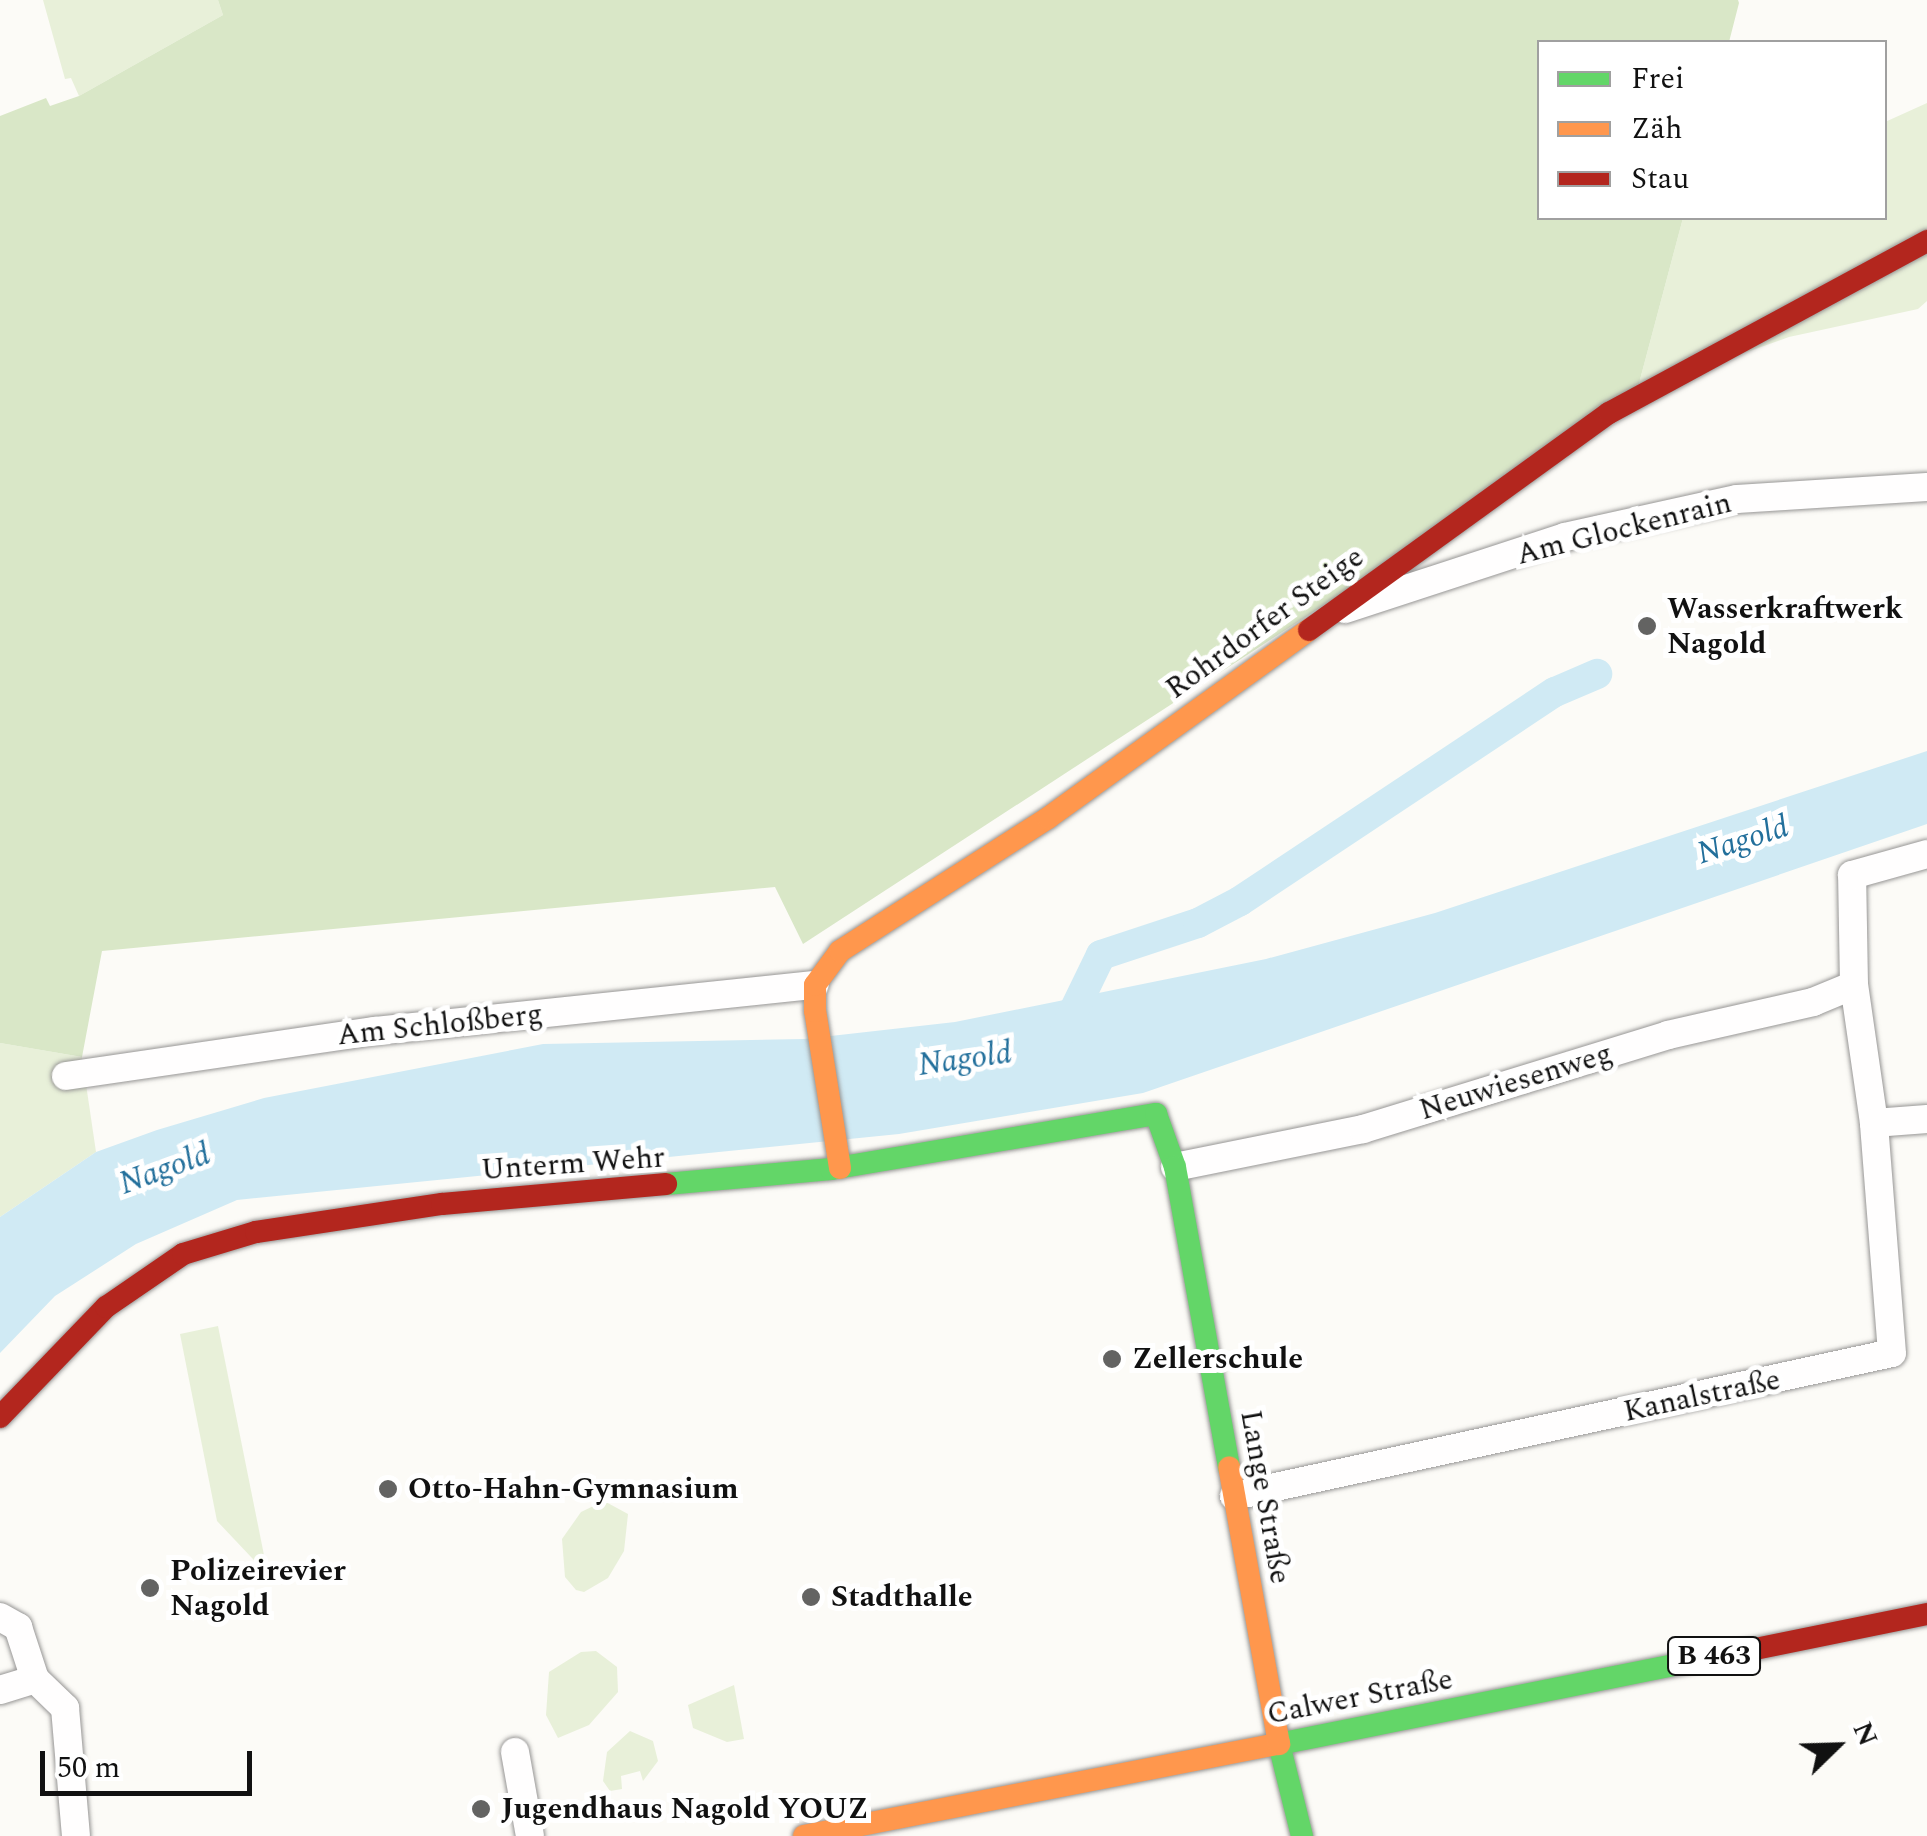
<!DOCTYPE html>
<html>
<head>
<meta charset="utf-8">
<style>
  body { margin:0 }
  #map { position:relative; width:1927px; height:1836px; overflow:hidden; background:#fcfbf7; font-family:Spectral,serif }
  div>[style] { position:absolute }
  .green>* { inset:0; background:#e8f0d9 }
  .forest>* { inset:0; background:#d9e7c7 }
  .water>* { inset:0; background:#d0eaf4 }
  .canal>* { height:30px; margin:-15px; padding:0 15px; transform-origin:15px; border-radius:15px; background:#d0eaf4 }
  .roads { filter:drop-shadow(0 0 2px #979695) drop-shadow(0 0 2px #979695) }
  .street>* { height:28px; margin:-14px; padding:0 14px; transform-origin:14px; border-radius:14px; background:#fffefe }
  .fast>* { height:22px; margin:-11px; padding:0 11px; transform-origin:11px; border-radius:11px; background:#63d668 }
  .slow>* { height:22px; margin:-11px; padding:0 11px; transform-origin:11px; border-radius:11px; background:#ff974d }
  .jam>* { height:22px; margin:-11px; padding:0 11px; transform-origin:11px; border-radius:11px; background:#b3261e }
  .dots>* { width:28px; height:28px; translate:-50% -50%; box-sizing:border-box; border:5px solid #fff; border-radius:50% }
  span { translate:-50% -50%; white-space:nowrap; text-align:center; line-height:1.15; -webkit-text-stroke:10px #fff; paint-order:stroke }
  .shield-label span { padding:2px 8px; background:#fff; border:2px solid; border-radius:8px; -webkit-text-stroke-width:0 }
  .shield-label { font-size:28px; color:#111; font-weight:700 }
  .street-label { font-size:30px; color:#111 }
  .poi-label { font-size:30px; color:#111; font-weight:700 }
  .left { translate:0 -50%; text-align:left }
  .water-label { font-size:32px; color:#226f9b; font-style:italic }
  .legend { position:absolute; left:1537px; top:40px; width:350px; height:180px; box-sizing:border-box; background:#fff; border:2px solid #a0a0a0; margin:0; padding:12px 18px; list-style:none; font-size:30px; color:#111 }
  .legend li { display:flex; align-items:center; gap:20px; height:50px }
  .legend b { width:50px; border:2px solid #a0a0a0 }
  .north { position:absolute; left:1787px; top:1696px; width:100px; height:100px; -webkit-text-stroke:8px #fff; paint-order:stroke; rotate:67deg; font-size:28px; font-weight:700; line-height:40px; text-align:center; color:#111 }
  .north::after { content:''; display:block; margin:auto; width:35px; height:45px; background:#111; clip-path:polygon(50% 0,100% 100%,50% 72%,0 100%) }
  .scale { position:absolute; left:40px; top:1751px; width:212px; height:45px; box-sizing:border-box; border:5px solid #111; border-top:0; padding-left:12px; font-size:30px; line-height:35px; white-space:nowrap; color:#111; -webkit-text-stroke:8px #fff; paint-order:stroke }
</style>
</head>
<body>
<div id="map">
  <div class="green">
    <i style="clip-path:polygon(43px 0,218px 0,223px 15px,79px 96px,71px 78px,65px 79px)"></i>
    <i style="clip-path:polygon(1927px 103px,1927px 301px,1918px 309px,1789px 337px,1637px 391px,1683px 218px,1884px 218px,1885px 122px)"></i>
    <i style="clip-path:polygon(0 1043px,82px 1057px,96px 1152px,0 1217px)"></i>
    <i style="clip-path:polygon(218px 1326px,268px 1575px,217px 1521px,180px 1334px)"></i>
    <i style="clip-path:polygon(604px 1501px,628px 1514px,624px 1551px,608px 1578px,584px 1592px,576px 1590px,565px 1577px,562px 1539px,581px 1512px)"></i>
    <i style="clip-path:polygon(596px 1651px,617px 1667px,618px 1692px,589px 1725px,558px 1738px,546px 1715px,549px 1672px,581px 1652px)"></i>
    <i style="clip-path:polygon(734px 1685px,744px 1739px,727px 1742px,693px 1728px,688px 1705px)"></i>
    <i style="clip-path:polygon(630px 1731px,653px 1741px,658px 1761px,643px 1781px,640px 1771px,621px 1776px,622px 1789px,610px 1791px,603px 1781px,607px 1752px)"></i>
  </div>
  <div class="forest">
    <i style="clip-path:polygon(218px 0,1738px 0,1739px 3px,1729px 42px,1540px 42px,1540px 218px,1683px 218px,1637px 391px,1390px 562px,803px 944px,775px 887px,102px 951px,82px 1057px,0 1043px,0 116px,46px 98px,50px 106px,79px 96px,223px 15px)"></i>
  </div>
  <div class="water">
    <i style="clip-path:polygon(1927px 751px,1927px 824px,1143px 1093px,899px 1134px,237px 1200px,136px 1244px,55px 1296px,0 1353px,0 1217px,96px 1152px,157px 1130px,264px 1098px,543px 1044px,804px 1039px,955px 1022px,1266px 959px,1435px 913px)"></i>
  </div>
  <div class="canal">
    <i style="left:1065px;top:1029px;width:82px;rotate:-64.1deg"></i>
    <i style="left:1101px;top:955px;width:102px;rotate:-18.3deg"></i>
    <i style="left:1198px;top:923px;width:47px;rotate:-27.6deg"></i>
    <i style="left:1240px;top:901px;width:378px;rotate:-33.6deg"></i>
    <i style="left:1555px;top:692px;width:46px;rotate:-23.2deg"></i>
  </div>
  <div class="roads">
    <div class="street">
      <i style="left:1345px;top:609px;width:231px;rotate:-18.1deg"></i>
      <i style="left:1565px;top:537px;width:176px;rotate:-12.5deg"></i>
      <i style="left:1737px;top:499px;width:190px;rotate:-3.6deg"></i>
      <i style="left:66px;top:1076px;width:312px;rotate:-8.3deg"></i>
      <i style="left:375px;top:1031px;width:442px;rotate:-6deg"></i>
      <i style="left:1874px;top:1123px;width:139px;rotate:-98.2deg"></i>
      <i style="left:1854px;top:985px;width:110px;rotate:-91deg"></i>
      <i style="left:1852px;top:875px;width:78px;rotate:-15.6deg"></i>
      <i style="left:1175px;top:1167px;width:192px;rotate:-11.4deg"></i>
      <i style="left:1363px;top:1129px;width:319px;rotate:-17.1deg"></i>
      <i style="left:1668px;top:1035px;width:149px;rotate:-12.8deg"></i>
      <i style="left:1813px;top:1002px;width:44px;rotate:-22.5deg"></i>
      <i style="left:1234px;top:1496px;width:673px;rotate:-12.26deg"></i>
      <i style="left:1892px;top:1353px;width:231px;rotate:-94.5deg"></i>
      <i style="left:1874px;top:1123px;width:53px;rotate:-4.3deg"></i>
      <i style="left:0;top:1617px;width:21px;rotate:29deg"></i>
      <i style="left:18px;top:1627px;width:55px;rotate:71.9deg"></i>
      <i style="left:35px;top:1679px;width:42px;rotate:44deg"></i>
      <i style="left:65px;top:1708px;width:128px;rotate:85.1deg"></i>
      <i style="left:0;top:1690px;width:37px;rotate:-17deg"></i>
      <i style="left:515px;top:1752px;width:85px;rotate:79.9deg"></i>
    </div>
    <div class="fast">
      <i style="left:666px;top:1184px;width:166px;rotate:-5.2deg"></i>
      <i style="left:831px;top:1169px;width:330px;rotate:-9.6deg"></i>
      <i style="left:1156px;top:1114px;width:56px;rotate:70.3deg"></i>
      <i style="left:1175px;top:1167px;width:305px;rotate:79.8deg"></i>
      <i style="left:1302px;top:1836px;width:95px;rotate:-104deg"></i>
      <i style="left:1279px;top:1744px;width:480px;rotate:-11.3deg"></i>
    </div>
    <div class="slow">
      <i style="left:840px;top:1168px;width:159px;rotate:-99deg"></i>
      <i style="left:815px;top:1011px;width:26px;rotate:-90deg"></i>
      <i style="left:815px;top:985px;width:42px;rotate:-53.7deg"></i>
      <i style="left:840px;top:951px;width:247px;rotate:-32.6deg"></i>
      <i style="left:1048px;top:818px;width:322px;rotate:-35.8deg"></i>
      <i style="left:804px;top:1836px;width:484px;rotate:-11deg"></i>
      <i style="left:1279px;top:1744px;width:281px;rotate:-100.2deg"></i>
    </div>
    <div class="jam">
      <i style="left:1309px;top:630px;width:370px;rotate:-35.9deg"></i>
      <i style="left:1609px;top:413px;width:362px;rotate:-28.4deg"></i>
      <i style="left:0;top:1417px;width:153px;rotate:-46.1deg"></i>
      <i style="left:106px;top:1307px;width:93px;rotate:-34.5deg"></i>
      <i style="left:183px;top:1254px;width:76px;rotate:-16.8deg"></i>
      <i style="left:256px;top:1232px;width:188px;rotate:-8.6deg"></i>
      <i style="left:442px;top:1204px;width:225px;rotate:-5.1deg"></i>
      <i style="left:1750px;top:1650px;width:181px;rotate:-11.5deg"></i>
    </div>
  </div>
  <div class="dots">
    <i style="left:1647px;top:626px;background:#636362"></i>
    <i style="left:1112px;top:1359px;background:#636362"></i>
    <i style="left:388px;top:1489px;background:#636362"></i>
    <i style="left:150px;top:1588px;background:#636362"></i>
    <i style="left:811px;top:1597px;background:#636362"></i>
    <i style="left:481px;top:1809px;background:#636362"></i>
  </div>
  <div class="shield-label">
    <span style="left:1714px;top:1656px">B 463</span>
  </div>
  <div class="street-label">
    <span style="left:1624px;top:529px;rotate:-14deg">Am Glockenrain</span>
    <span style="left:1265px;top:623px;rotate:-36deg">Rohrdorfer Steige</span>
    <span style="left:440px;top:1025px;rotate:-6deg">Am Schloßberg</span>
    <span style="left:1516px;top:1082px;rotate:-17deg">Neuwiesenweg</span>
    <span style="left:573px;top:1164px;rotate:-4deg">Unterm Wehr</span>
    <span style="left:1702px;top:1396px;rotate:-12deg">Kanalstraße</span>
    <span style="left:1265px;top:1497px;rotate:80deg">Lange Straße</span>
    <span style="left:1360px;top:1697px;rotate:-11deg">Calwer Straße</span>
  </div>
  <div class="poi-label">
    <span class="left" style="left:1667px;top:626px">Wasserkraftwerk<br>Nagold</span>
    <span class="left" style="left:1132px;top:1359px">Zellerschule</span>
    <span class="left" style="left:408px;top:1489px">Otto-Hahn-Gymnasium</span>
    <span class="left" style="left:170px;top:1588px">Polizeirevier<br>Nagold</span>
    <span class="left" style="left:831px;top:1597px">Stadthalle</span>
    <span class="left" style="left:501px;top:1809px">Jugendhaus Nagold YOUZ</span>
  </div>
  <div class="water-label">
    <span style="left:1743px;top:841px;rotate:-18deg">Nagold</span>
    <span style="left:965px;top:1060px;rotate:-8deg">Nagold</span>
    <span style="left:165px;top:1170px;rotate:-20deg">Nagold</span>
  </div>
  <ul class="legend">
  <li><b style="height:12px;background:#63d668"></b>Frei</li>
  <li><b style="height:12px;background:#ff974d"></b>Zäh</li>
  <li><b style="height:12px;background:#b3261e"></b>Stau</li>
  </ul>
  <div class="north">N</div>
  <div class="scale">50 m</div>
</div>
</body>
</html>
